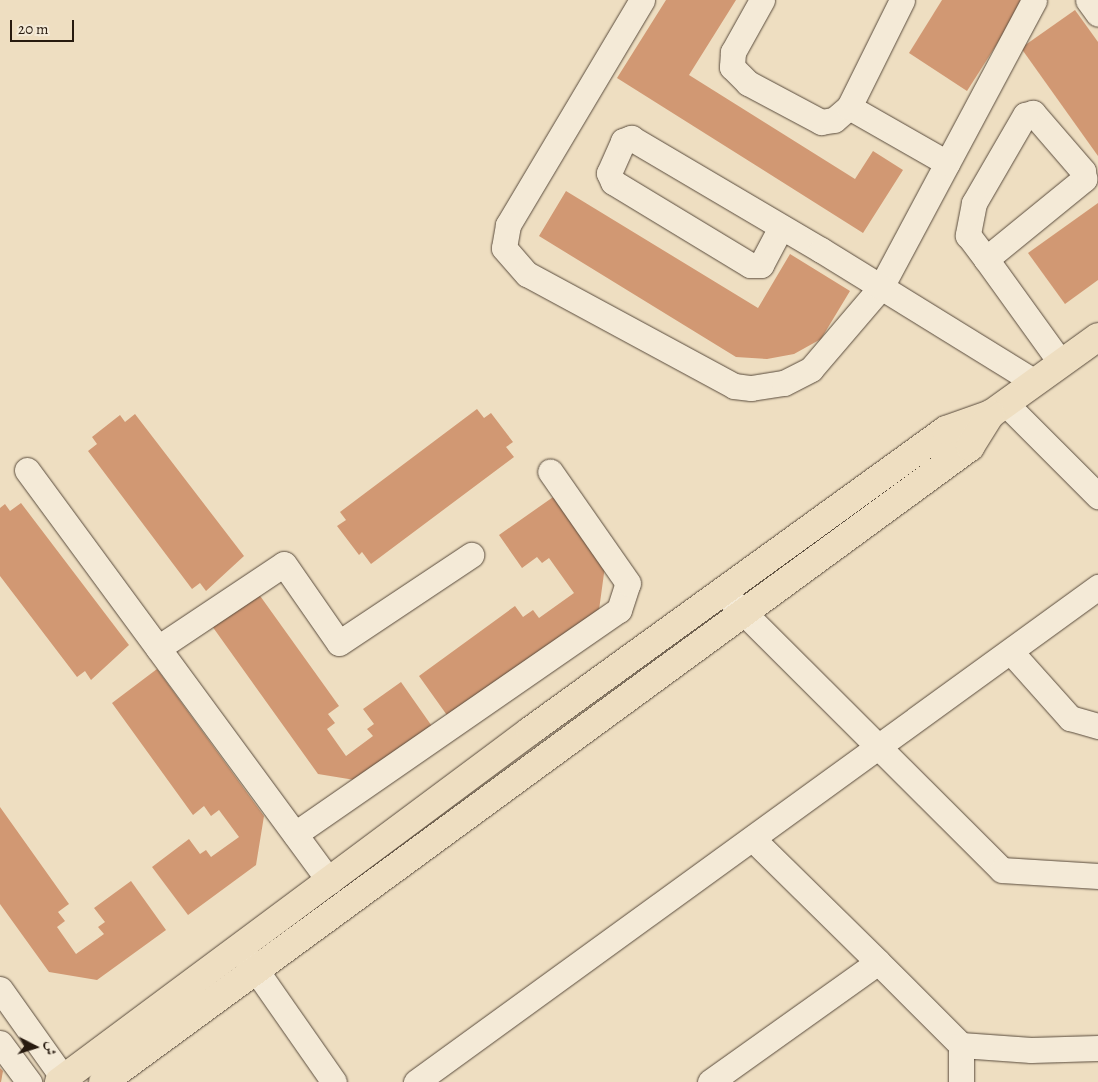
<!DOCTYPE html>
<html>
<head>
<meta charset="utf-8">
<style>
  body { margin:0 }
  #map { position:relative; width:1098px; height:1082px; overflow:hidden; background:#eedec1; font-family:Alegreya,Amiri,serif }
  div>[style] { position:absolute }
  .building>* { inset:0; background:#d19873 }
  .roads { filter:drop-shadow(0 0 1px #594b3c) drop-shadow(0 0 1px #594b3c) }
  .minor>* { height:25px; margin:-12.5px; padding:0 12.5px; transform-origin:12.5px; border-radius:12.5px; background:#f4ead7 }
  .major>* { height:28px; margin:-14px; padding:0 14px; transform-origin:14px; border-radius:14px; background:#eedec1 }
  span { translate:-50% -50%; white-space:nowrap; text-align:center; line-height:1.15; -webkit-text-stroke:5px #f4ead7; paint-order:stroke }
  .north { position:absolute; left:10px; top:1022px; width:50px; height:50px; -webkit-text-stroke:4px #f4ead7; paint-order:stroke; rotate:95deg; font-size:14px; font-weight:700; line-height:20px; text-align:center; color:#271a0f }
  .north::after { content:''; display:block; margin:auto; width:18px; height:22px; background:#271a0f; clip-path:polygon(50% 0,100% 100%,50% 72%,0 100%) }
  .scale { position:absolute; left:10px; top:20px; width:64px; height:22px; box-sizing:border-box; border:2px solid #271a0f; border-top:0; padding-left:6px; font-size:15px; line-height:18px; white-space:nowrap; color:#271a0f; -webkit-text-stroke:4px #f4ead7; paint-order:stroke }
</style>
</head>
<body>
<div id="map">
  <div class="building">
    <i style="clip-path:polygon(666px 0,736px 0,689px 75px,855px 179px,873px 151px,903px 170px,863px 233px,617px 78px)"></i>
    <i style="clip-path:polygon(942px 0,1025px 0,967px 91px,909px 53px)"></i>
    <i style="clip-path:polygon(1075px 10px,1098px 42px,1098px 156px,1021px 48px)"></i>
    <i style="clip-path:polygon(566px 191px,758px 308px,790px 254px,850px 291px,821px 339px,794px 354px,767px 359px,736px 357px,539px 236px)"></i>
    <i style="clip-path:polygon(1098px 203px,1098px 280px,1065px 304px,1028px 253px)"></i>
    <i style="clip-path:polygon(477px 409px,484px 418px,491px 413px,513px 442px,506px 447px,514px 457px,371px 564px,362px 552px,359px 555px,337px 526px,346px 520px,340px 512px)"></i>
    <i style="clip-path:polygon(135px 414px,244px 556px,206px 591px,200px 583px,192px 589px,88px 451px,97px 444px,92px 437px,120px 415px,125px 422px)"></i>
    <i style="clip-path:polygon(556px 495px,605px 566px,599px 610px,449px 718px,419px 676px,515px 606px,523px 617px,533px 610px,539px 618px,574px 593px,549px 558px,542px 563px,537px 557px,522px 568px,499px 535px)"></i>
    <i style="clip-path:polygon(21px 503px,129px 645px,91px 680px,85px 671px,77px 677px,0 576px,0 508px,5px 504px,10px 511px)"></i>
    <i style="clip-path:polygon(258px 593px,339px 706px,328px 714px,335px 723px,327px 729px,346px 756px,373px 736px,367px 729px,374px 724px,363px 709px,401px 682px,436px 732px,367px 782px,318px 774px,212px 626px)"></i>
    <i style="clip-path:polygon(157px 669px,264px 816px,256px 865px,188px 915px,152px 867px,189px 839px,200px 854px,206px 850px,211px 857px,239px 837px,219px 810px,211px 816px,204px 806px,193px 815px,112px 703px)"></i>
    <i style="clip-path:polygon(0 807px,69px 904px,58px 912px,65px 921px,57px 927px,76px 954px,104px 934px,98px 927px,105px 922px,94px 908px,131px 881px,166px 930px,97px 980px,49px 972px,0 904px)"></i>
    <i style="clip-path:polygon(0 1068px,3px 1071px,1px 1082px,0 1082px)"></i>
  </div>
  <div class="roads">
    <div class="minor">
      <i style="left:642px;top:0;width:262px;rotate:120.8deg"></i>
      <i style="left:508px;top:225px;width:23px;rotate:100deg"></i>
      <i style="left:504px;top:248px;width:35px;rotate:49deg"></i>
      <i style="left:527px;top:274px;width:235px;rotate:28.4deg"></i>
      <i style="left:734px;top:386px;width:17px;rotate:7deg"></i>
      <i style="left:751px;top:388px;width:33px;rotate:-9deg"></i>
      <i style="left:784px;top:383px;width:30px;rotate:-27deg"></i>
      <i style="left:811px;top:369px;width:108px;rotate:-49.5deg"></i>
      <i style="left:881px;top:287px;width:325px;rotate:-61.9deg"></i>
      <i style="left:762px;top:0;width:60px;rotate:119.1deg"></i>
      <i style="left:733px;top:52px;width:15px;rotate:94deg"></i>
      <i style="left:732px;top:67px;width:23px;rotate:45deg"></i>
      <i style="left:748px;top:83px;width:83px;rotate:28.1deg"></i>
      <i style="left:821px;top:122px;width:13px;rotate:-9deg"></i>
      <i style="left:834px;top:120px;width:20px;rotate:-41deg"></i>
      <i style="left:849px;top:107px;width:113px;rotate:29.7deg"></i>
      <i style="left:1088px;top:0;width:17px;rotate:54deg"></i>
      <i style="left:849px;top:107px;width:119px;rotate:-63.6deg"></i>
      <i style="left:781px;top:227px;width:43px;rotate:117.8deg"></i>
      <i style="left:761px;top:265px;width:11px;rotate:180deg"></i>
      <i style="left:750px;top:265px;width:160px;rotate:-148.8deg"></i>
      <i style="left:613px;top:182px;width:10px;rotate:-114deg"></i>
      <i style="left:609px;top:173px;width:35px;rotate:-66deg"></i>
      <i style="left:623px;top:141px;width:9px;rotate:-21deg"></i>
      <i style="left:631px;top:138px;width:221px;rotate:30.5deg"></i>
      <i style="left:821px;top:250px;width:251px;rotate:31.7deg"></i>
      <i style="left:986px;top:259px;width:127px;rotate:-39.2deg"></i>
      <i style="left:1084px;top:179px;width:8px;rotate:-97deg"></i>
      <i style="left:1083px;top:171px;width:77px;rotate:-130.8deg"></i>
      <i style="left:1033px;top:113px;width:8px;rotate:166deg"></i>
      <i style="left:1025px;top:115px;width:102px;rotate:120.1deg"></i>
      <i style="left:974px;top:203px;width:33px;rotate:101deg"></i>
      <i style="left:968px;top:235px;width:30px;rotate:53deg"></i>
      <i style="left:986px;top:259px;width:128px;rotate:54.2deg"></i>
      <i style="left:1005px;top:403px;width:132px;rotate:45deg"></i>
      <i style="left:27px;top:470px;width:511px;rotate:53.67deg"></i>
      <i style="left:729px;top:598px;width:385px;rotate:44.9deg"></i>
      <i style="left:1002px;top:870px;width:96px;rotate:3.6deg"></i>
      <i style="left:158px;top:648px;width:151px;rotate:-33.7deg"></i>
      <i style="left:284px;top:564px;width:96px;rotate:55.2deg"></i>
      <i style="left:339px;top:643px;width:159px;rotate:-33.7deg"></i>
      <i style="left:1011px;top:652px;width:89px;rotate:48.2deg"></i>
      <i style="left:1070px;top:718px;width:29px;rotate:16deg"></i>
      <i style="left:295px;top:834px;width:394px;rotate:-34.7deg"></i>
      <i style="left:619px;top:610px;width:28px;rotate:-72deg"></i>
      <i style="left:628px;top:583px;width:136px;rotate:-124.9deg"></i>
      <i style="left:244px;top:953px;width:157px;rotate:55.1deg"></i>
      <i style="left:878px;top:962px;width:117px;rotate:45deg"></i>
      <i style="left:961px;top:1045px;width:37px;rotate:90deg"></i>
      <i style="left:0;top:989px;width:110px;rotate:54.6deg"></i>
      <i style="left:0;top:1043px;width:49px;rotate:53.4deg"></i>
      <i style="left:961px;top:1045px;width:70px;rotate:4.1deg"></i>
      <i style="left:1031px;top:1050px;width:67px;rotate:-1.7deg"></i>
      <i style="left:416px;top:1082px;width:843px;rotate:-35.97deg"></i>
      <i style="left:710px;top:1082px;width:206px;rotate:-35.5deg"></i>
      <i style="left:878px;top:962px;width:175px;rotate:-135.5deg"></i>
    </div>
    <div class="major">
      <i style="left:59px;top:1082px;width:587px;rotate:-36.69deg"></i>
      <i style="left:530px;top:731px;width:513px;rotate:-35.89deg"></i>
      <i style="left:946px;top:430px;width:48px;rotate:-19.6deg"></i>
      <i style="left:991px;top:414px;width:132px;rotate:-35.7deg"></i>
      <i style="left:103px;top:1082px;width:1075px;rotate:-36.22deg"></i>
      <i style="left:970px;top:447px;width:39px;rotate:-58deg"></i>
    </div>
  </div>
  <div class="north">ش</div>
  <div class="scale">20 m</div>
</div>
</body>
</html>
